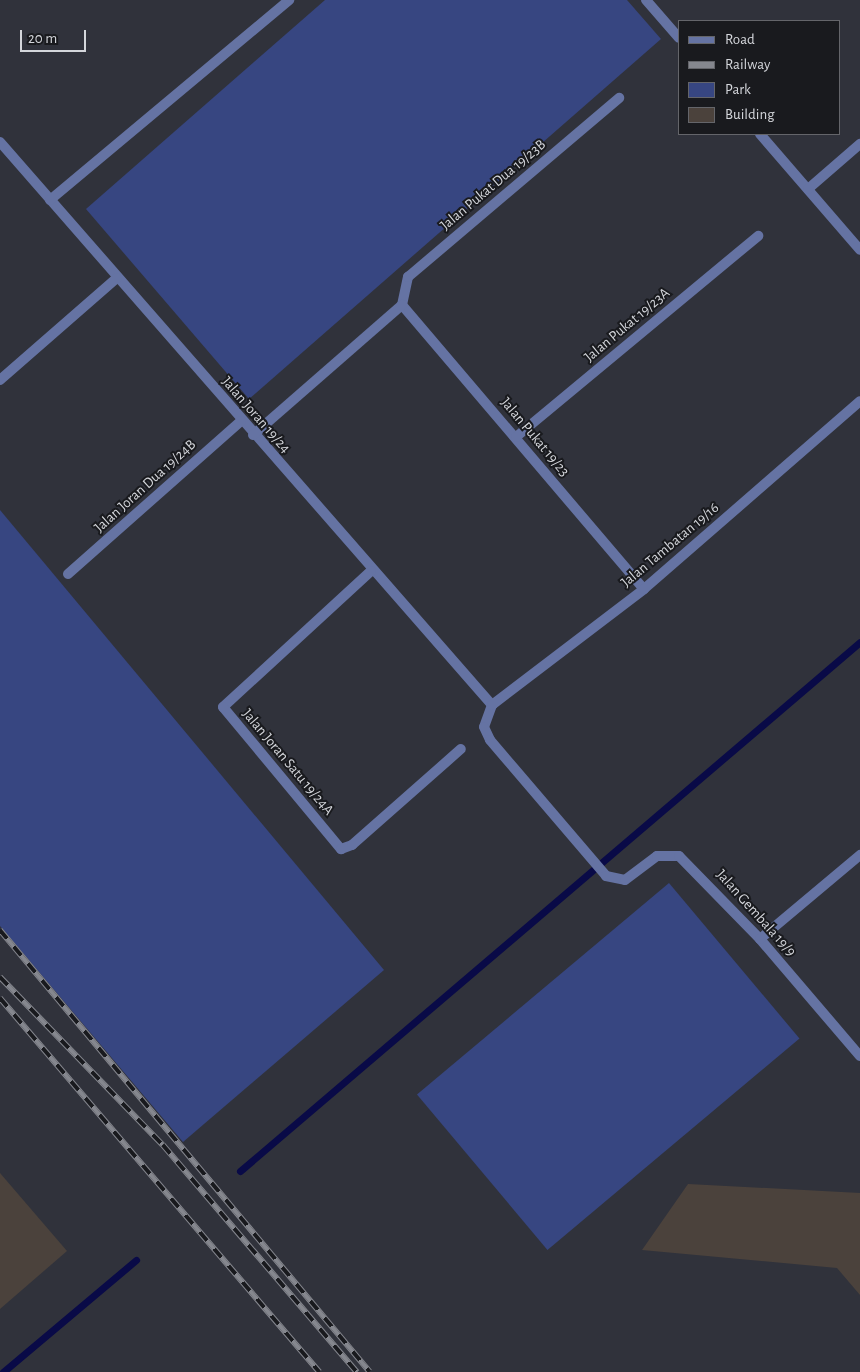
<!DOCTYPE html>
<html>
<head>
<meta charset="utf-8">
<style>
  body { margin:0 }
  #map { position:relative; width:860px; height:1372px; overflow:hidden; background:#30323b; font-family:"Alegreya Sans",sans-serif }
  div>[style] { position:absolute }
  .green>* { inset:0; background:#374681; transform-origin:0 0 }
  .stream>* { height:7px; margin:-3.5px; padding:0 3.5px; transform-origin:3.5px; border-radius:3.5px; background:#090a47 }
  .building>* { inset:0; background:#4b423c }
  .street>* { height:10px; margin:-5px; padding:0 5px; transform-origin:5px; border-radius:5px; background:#6573a3 }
  .rail>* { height:5.5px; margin-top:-2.75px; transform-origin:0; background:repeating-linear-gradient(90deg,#191a1e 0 11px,#85878e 0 22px); box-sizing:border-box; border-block:1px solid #85878e }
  span { translate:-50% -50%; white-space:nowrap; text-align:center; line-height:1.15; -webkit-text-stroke:4px #191a1e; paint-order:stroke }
  .street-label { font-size:15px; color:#d4d6db }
  .legend { position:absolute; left:678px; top:20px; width:162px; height:115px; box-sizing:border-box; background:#191a1e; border:1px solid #64656a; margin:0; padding:6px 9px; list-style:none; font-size:15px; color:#d4d6db }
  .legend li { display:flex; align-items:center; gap:10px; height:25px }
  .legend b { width:25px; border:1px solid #64656a }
  .scale { position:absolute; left:20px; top:30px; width:66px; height:22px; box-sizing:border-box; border:2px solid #d4d6db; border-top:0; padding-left:6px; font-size:15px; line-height:18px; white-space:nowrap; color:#d4d6db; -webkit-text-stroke:4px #191a1e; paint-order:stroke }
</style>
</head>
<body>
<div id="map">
  <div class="green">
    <i style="clip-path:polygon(325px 0,627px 0,661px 39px,249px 399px,86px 209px)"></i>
    <i style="clip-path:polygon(0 510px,384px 970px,183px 1142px,0 926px)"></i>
    <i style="left:669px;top:883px;width:203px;height:329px;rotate:50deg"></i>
  </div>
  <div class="stream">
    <i style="left:240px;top:1171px;width:815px;rotate:-40.47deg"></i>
    <i style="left:3px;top:1372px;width:174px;rotate:-40.1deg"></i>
  </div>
  <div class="building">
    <i style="clip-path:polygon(0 1173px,67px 1251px,0 1309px)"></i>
    <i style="clip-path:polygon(688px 1184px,860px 1193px,860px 1295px,837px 1268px,642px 1250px)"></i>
  </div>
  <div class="street">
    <i style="left:646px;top:0;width:50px;rotate:49deg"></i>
    <i style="left:760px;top:134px;width:153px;rotate:49.2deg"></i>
    <i style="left:0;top:142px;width:748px;rotate:48.85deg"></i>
    <i style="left:808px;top:189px;width:69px;rotate:-40.9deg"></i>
    <i style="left:50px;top:200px;width:312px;rotate:-39.9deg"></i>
    <i style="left:402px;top:305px;width:373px;rotate:49.6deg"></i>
    <i style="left:402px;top:305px;width:29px;rotate:-78deg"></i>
    <i style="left:408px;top:277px;width:277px;rotate:-40.3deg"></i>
    <i style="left:0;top:380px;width:155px;rotate:-41.1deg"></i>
    <i style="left:253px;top:435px;width:198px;rotate:-41.1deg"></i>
    <i style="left:516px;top:437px;width:315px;rotate:-39.7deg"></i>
    <i style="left:371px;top:571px;width:201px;rotate:137.4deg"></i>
    <i style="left:223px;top:707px;width:185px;rotate:50.3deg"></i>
    <i style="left:341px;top:849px;width:12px;rotate:-20deg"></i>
    <i style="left:352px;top:845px;width:145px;rotate:-41.4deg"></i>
    <i style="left:68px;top:574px;width:231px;rotate:-41.5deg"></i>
    <i style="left:492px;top:705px;width:23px;rotate:110deg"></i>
    <i style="left:484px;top:727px;width:14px;rotate:65deg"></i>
    <i style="left:490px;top:740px;width:179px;rotate:49.5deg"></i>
    <i style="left:606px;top:876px;width:19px;rotate:12deg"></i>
    <i style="left:625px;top:880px;width:40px;rotate:-37deg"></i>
    <i style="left:657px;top:856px;width:22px"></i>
    <i style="left:679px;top:856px;width:116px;rotate:45.7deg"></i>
    <i style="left:760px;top:939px;width:154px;rotate:49.5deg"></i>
    <i style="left:492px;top:705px;width:191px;rotate:-37.3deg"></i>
    <i style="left:644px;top:589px;width:286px;rotate:-41deg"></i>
    <i style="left:760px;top:939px;width:131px;rotate:-40deg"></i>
  </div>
  <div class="rail">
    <i style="left:0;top:930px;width:576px;rotate:50.07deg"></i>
    <i style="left:0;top:977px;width:234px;rotate:45.9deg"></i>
    <i style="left:163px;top:1145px;width:299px;rotate:49.5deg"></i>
    <i style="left:0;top:998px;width:492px;rotate:49.5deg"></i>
  </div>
  <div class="street-label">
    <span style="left:493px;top:185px;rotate:-40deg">Jalan Pukat Dua 19/23B</span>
    <span style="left:627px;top:325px;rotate:-40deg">Jalan Pukat 19/23A</span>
    <span style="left:256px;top:415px;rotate:49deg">Jalan Joran 19/24</span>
    <span style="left:535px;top:437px;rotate:50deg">Jalan Pukat 19/23</span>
    <span style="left:145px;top:486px;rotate:-42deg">Jalan Joran Dua 19/24B</span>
    <span style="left:670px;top:545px;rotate:-40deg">Jalan Tambatan 19/16</span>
    <span style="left:288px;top:762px;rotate:50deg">Jalan Joran Satu 19/24A</span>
    <span style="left:756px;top:913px;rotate:48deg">Jalan Gembala 19/9</span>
  </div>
  <ul class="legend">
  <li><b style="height:6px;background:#6573a3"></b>Road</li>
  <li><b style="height:6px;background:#85878e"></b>Railway</li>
  <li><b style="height:14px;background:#374681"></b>Park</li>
  <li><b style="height:14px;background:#4b423c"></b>Building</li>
  </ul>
  <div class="scale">20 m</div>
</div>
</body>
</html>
